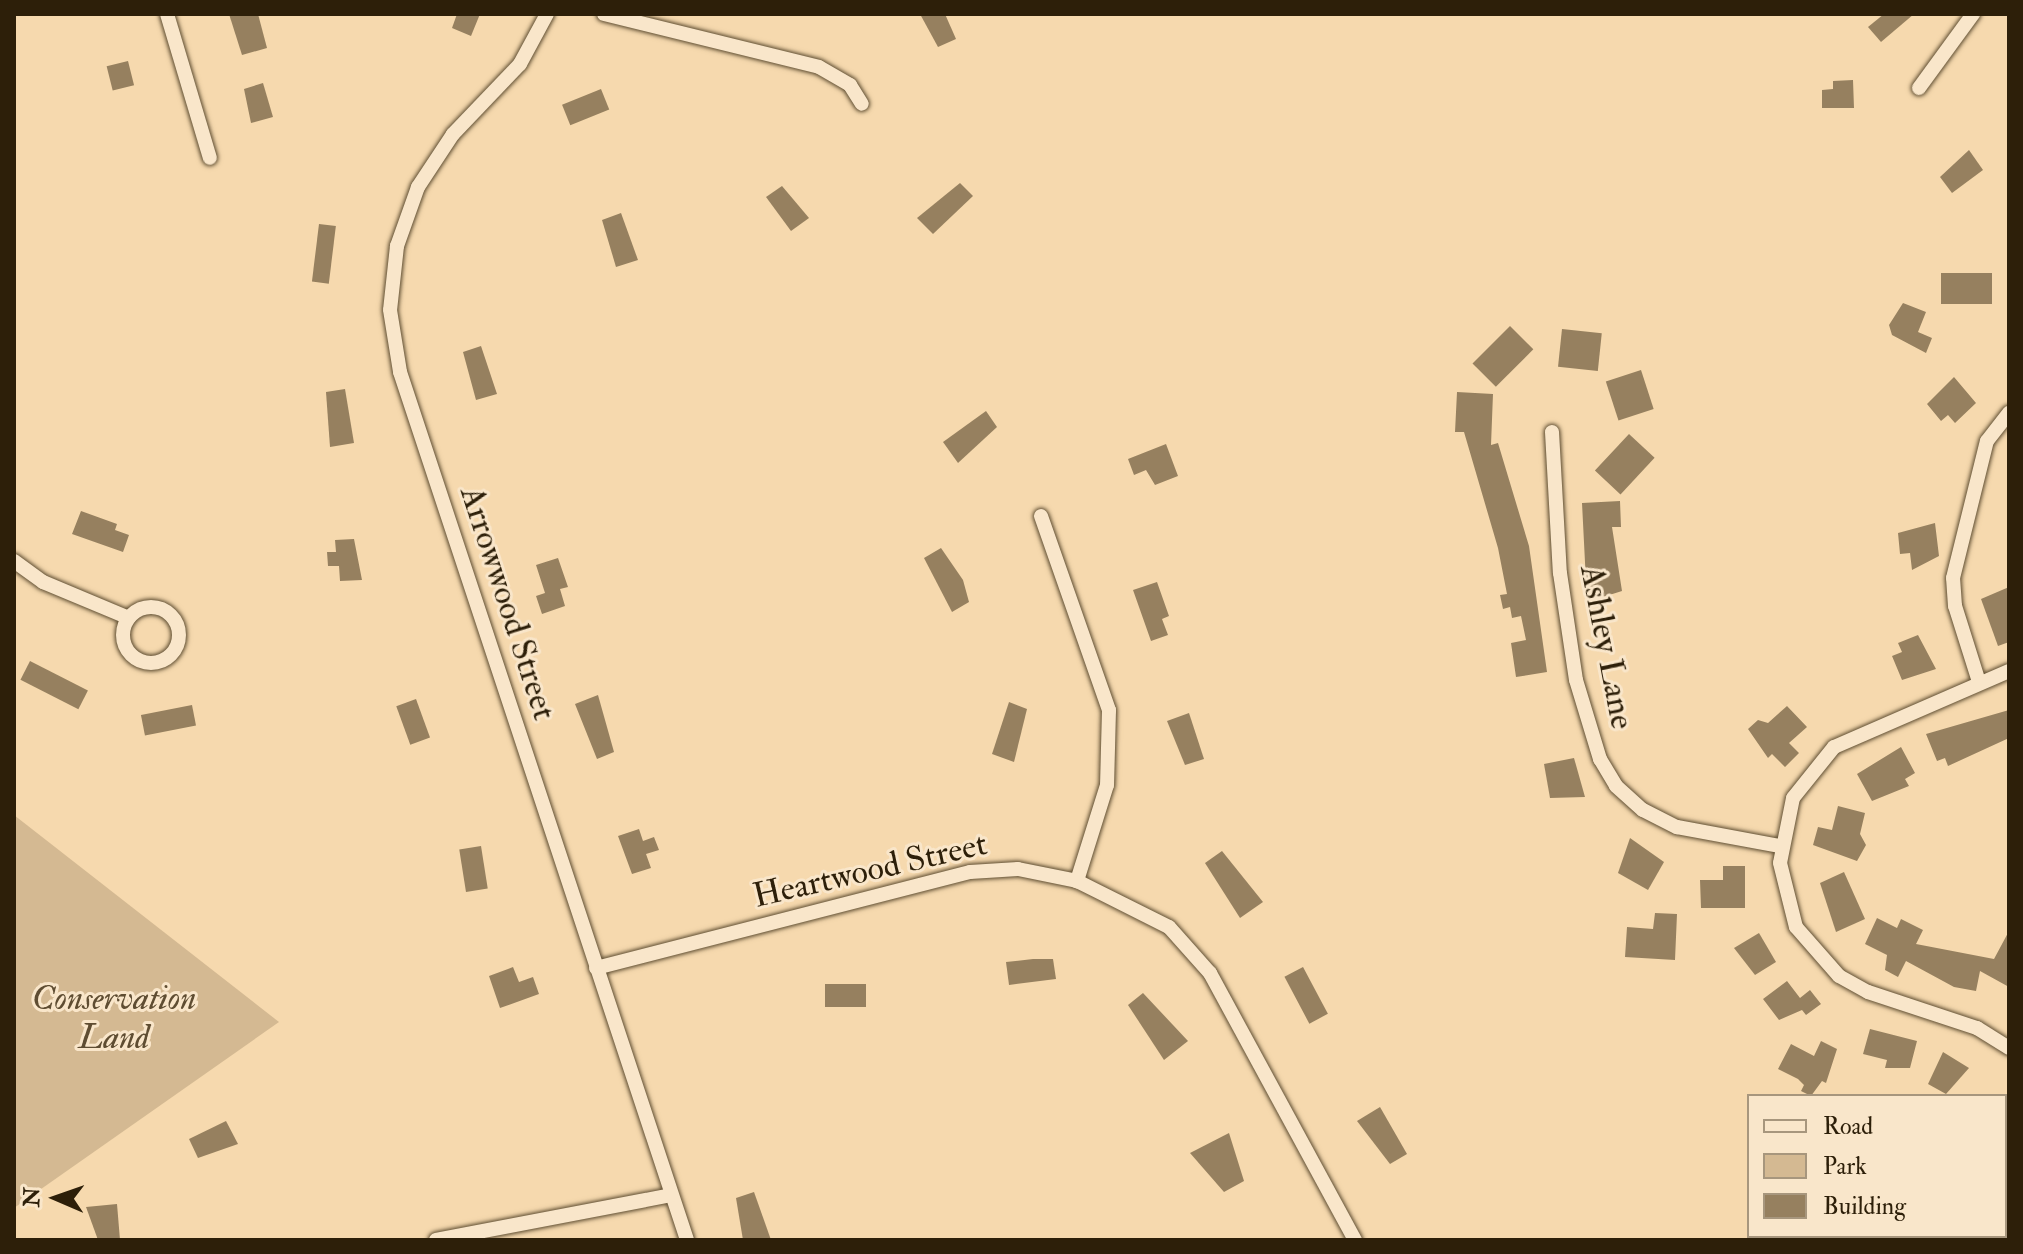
<!DOCTYPE html>
<html>
<head>
<meta charset="utf-8">
<style>
  body { margin:0 }
  #map { position:relative; width:2023px; height:1254px; overflow:hidden; background:#f6d9ae; font-family:"IM FELL Double Pica",serif }
  div>[style] { position:absolute }
  .green>* { inset:0; background:#d4b992 }
  .building>* { inset:0; background:#96805f; transform-origin:0 0 }
  .roads { filter:drop-shadow(0 0 2px #5f4e32) drop-shadow(0 0 2px #5f4e32) }
  .minor>* { height:14px; margin:-7px; padding:0 7px; transform-origin:7px; border-radius:7px; background:#f9e6ca }
  .minor>.ring { margin:-7px; padding:0; box-sizing:content-box; background:none; border:14px solid #f9e6ca; border-radius:50% }
  span { translate:-50% -50%; white-space:nowrap; text-align:center; line-height:1.15; -webkit-text-stroke:6px #f9e6ca; paint-order:stroke }
  .street-label { font-size:34px; color:#2d1f09 }
  .park-label { font-size:34px; color:#5f4d32; font-style:italic }
  .frame { position:absolute; inset:0; border:16px solid #2d1f09; pointer-events:none }
  .legend { position:absolute; left:1747px; top:1094px; width:260px; height:144px; box-sizing:border-box; background:#f9e6ca; border:2px solid #a7967d; margin:0; padding:10px 14px; list-style:none; font-size:24px; color:#2d1f09 }
  .legend li { display:flex; align-items:center; gap:16px; height:40px }
  .legend b { width:40px; border:2px solid #a7967d }
  .north { position:absolute; left:16px; top:1158px; width:80px; height:80px; -webkit-text-stroke:6px #f9e6ca; paint-order:stroke; rotate:272deg; font-size:22px; font-weight:700; line-height:32px; text-align:center; color:#2d1f09 }
  .north::after { content:''; display:block; margin:auto; width:28px; height:36px; background:#2d1f09; clip-path:polygon(50% 0,100% 100%,50% 72%,0 100%) }
</style>
</head>
<body>
<div id="map">
  <div class="green">
    <i style="clip-path:polygon(14px 815px,279px 1022px,14px 1208px)"></i>
  </div>
  <div class="building">
    <i style="clip-path:polygon(229px 14px,258px 14px,267px 48px,242px 55px)"></i>
    <i style="clip-path:polygon(457px 14px,480px 14px,471px 36px,452px 28px)"></i>
    <i style="clip-path:polygon(920px 14px,945px 14px,956px 39px,938px 47px)"></i>
    <i style="clip-path:polygon(1884px 14px,1914px 14px,1881px 42px,1868px 27px)"></i>
    <i style="left:128px;top:61px;width:25px;height:22px;rotate:76deg"></i>
    <i style="clip-path:polygon(1853px 80px,1854px 108px,1822px 108px,1822px 90px,1833px 89px,1833px 81px)"></i>
    <i style="clip-path:polygon(263px 83px,273px 117px,251px 123px,244px 89px)"></i>
    <i style="left:601px;top:89px;width:22px;height:42px;rotate:68deg"></i>
    <i style="clip-path:polygon(1969px 150px,1983px 170px,1952px 193px,1940px 177px)"></i>
    <i style="clip-path:polygon(960px 183px,973px 196px,933px 234px,917px 218px)"></i>
    <i style="clip-path:polygon(782px 186px,809px 218px,791px 231px,766px 197px)"></i>
    <i style="clip-path:polygon(621px 213px,638px 260px,616px 267px,602px 220px)"></i>
    <i style="left:319px;top:224px;width:17px;height:58px;rotate:7deg"></i>
    <i style="left:1992px;top:273px;width:31px;height:51px;rotate:90deg"></i>
    <i style="clip-path:polygon(1903px 303px,1926px 312px,1918px 332px,1932px 338px,1926px 353px,1892px 335px,1889px 325px)"></i>
    <i style="left:1510px;top:326px;width:33px;height:53px;rotate:45deg"></i>
    <i style="left:1562px;top:329px;width:40px;height:38px;rotate:6deg"></i>
    <i style="clip-path:polygon(481px 346px,497px 394px,476px 400px,463px 352px)"></i>
    <i style="left:1641px;top:370px;width:41px;height:37px;rotate:72deg"></i>
    <i style="clip-path:polygon(1954px 377px,1976px 403px,1955px 423px,1948px 415px,1941px 421px,1927px 404px)"></i>
    <i style="clip-path:polygon(345px 389px,354px 443px,330px 447px,326px 392px)"></i>
    <i style="clip-path:polygon(1457px 392px,1493px 394px,1491px 445px,1498px 443px,1529px 546px,1547px 672px,1516px 677px,1511px 643px,1526px 640px,1521px 616px,1512px 618px,1510px 607px,1503px 609px,1500px 595px,1507px 594px,1498px 548px,1464px 432px,1455px 432px)"></i>
    <i style="clip-path:polygon(986px 411px,997px 427px,958px 463px,943px 442px)"></i>
    <i style="left:1629px;top:434px;width:35px;height:50px;rotate:43deg"></i>
    <i style="clip-path:polygon(1166px 444px,1178px 476px,1155px 485px,1146px 470px,1134px 475px,1128px 459px)"></i>
    <i style="clip-path:polygon(1620px 501px,1621px 527px,1612px 527px,1622px 591px,1587px 602px,1582px 503px)"></i>
    <i style="clip-path:polygon(81px 511px,117px 524px,115px 530px,129px 535px,123px 552px,72px 534px)"></i>
    <i style="clip-path:polygon(1935px 523px,1939px 556px,1912px 570px,1910px 553px,1900px 554px,1898px 533px)"></i>
    <i style="clip-path:polygon(354px 539px,362px 580px,340px 581px,339px 566px,328px 566px,327px 552px,336px 552px,335px 540px)"></i>
    <i style="clip-path:polygon(941px 548px,963px 580px,969px 602px,952px 612px,924px 558px)"></i>
    <i style="clip-path:polygon(558px 558px,568px 587px,560px 589px,565px 606px,542px 614px,536px 596px,545px 593px,536px 565px)"></i>
    <i style="clip-path:polygon(1157px 582px,1169px 616px,1162px 619px,1168px 635px,1151px 641px,1133px 590px)"></i>
    <i style="clip-path:polygon(2009px 587px,2009px 642px,1998px 646px,1981px 599px)"></i>
    <i style="clip-path:polygon(1918px 635px,1936px 669px,1902px 680px,1892px 656px,1902px 652px,1898px 643px)"></i>
    <i style="left:30px;top:661px;width:65px;height:21px;rotate:27deg"></i>
    <i style="clip-path:polygon(598px 695px,614px 752px,597px 759px,575px 704px)"></i>
    <i style="left:416px;top:699px;width:41px;height:21px;rotate:70deg"></i>
    <i style="clip-path:polygon(1009px 702px,1027px 709px,1014px 762px,992px 754px)"></i>
    <i style="left:192px;top:705px;width:21px;height:52px;rotate:79deg"></i>
    <i style="clip-path:polygon(1787px 706px,1807px 727px,1789px 743px,1799px 753px,1785px 767px,1772px 754px,1768px 758px,1748px 729px,1758px 720px,1768px 723px)"></i>
    <i style="clip-path:polygon(2009px 710px,2009px 738px,1948px 766px,1945px 758px,1937px 761px,1926px 734px)"></i>
    <i style="clip-path:polygon(1189px 713px,1204px 759px,1185px 765px,1167px 721px)"></i>
    <i style="clip-path:polygon(1901px 747px,1915px 773px,1905px 779px,1909px 786px,1872px 801px,1857px 774px)"></i>
    <i style="clip-path:polygon(1574px 758px,1585px 797px,1550px 798px,1544px 764px)"></i>
    <i style="clip-path:polygon(1838px 806px,1865px 813px,1860px 834px,1866px 845px,1857px 861px,1813px 845px,1818px 827px,1832px 830px)"></i>
    <i style="clip-path:polygon(639px 829px,643px 841px,654px 837px,659px 850px,646px 854px,651px 868px,632px 874px,618px 836px)"></i>
    <i style="clip-path:polygon(1630px 838px,1664px 862px,1648px 890px,1618px 873px)"></i>
    <i style="left:481px;top:846px;width:43px;height:22px;rotate:81deg"></i>
    <i style="clip-path:polygon(1222px 851px,1263px 902px,1240px 918px,1205px 863px)"></i>
    <i style="clip-path:polygon(1723px 866px,1745px 866px,1745px 908px,1701px 908px,1700px 880px,1723px 880px)"></i>
    <i style="clip-path:polygon(1844px 872px,1865px 919px,1836px 932px,1820px 883px)"></i>
    <i style="clip-path:polygon(1655px 913px,1677px 914px,1675px 960px,1625px 957px,1627px 927px,1653px 929px)"></i>
    <i style="clip-path:polygon(1877px 918px,1897px 928px,1901px 919px,1923px 930px,1916px 944px,1994px 959px,2009px 931px,2009px 987px,1980px 971px,1976px 991px,1954px 987px,1906px 961px,1898px 977px,1885px 970px,1887px 955px,1865px 944px)"></i>
    <i style="clip-path:polygon(1759px 933px,1776px 962px,1755px 975px,1734px 948px)"></i>
    <i style="clip-path:polygon(1033px 959px,1053px 959px,1056px 979px,1009px 985px,1006px 962px)"></i>
    <i style="clip-path:polygon(513px 967px,519px 982px,533px 977px,539px 994px,500px 1008px,489px 976px)"></i>
    <i style="left:1303px;top:967px;width:53px;height:21px;rotate:62deg"></i>
    <i style="clip-path:polygon(1787px 981px,1800px 998px,1810px 990px,1821px 1004px,1806px 1015px,1802px 1010px,1779px 1020px,1763px 999px)"></i>
    <i style="left:866px;top:984px;width:23px;height:41px;rotate:90deg"></i>
    <i style="clip-path:polygon(1143px 993px,1188px 1041px,1164px 1060px,1128px 1005px)"></i>
    <i style="clip-path:polygon(1870px 1029px,1917px 1041px,1910px 1068px,1885px 1068px,1887px 1060px,1863px 1054px)"></i>
    <i style="clip-path:polygon(1821px 1041px,1837px 1049px,1826px 1083px,1822px 1081px,1811px 1096px,1801px 1091px,1804px 1085px,1798px 1079px,1778px 1069px,1791px 1044px,1814px 1056px)"></i>
    <i style="clip-path:polygon(1943px 1052px,1969px 1068px,1946px 1094px,1928px 1084px)"></i>
    <i style="clip-path:polygon(1380px 1107px,1407px 1154px,1390px 1164px,1357px 1121px)"></i>
    <i style="clip-path:polygon(226px 1121px,238px 1144px,198px 1158px,189px 1139px)"></i>
    <i style="clip-path:polygon(1229px 1133px,1244px 1181px,1224px 1192px,1190px 1153px)"></i>
    <i style="clip-path:polygon(754px 1192px,771px 1240px,743px 1240px,736px 1198px)"></i>
    <i style="clip-path:polygon(117px 1204px,120px 1240px,98px 1240px,86px 1207px)"></i>
  </div>
  <div class="roads">
    <div class="minor">
      <i style="left:167px;top:14px;width:150px;rotate:73.4deg"></i>
      <i style="left:547px;top:14px;width:57px;rotate:118.4deg"></i>
      <i style="left:520px;top:64px;width:97px;rotate:133.7deg"></i>
      <i style="left:453px;top:134px;width:64px;rotate:123.4deg"></i>
      <i style="left:418px;top:187px;width:63px;rotate:109.6deg"></i>
      <i style="left:397px;top:246px;width:64px;rotate:96.2deg"></i>
      <i style="left:390px;top:310px;width:63px;rotate:80.8deg"></i>
      <i style="left:400px;top:372px;width:914px;rotate:71.7deg"></i>
      <i style="left:604px;top:14px;width:221px;rotate:13.8deg"></i>
      <i style="left:819px;top:67px;width:36px;rotate:30deg"></i>
      <i style="left:850px;top:85px;width:22px;rotate:58deg"></i>
      <i style="left:1919px;top:88px;width:92px;rotate:-53.9deg"></i>
      <i style="left:1552px;top:432px;width:141px;rotate:86.8deg"></i>
      <i style="left:1560px;top:573px;width:108px;rotate:81.5deg"></i>
      <i style="left:1576px;top:680px;width:83px;rotate:73.1deg"></i>
      <i style="left:1600px;top:759px;width:31px;rotate:59deg"></i>
      <i style="left:1616px;top:786px;width:36px;rotate:42deg"></i>
      <i style="left:1643px;top:810px;width:38px;rotate:27deg"></i>
      <i style="left:1677px;top:827px;width:105px;rotate:10.5deg"></i>
      <i style="left:1041px;top:516px;width:206px;rotate:70.7deg"></i>
      <i style="left:1109px;top:710px;width:75px;rotate:91.5deg"></i>
      <i style="left:1107px;top:785px;width:101px;rotate:107.4deg"></i>
      <i style="left:14px;top:561px;width:36px;rotate:36deg"></i>
      <i style="left:43px;top:582px;width:93px;rotate:22.7deg"></i>
      <i class="ring" style="left:123px;top:607px;width:42px;height:42px"></i>
      <i style="left:2009px;top:671px;width:191px;rotate:156.5deg"></i>
      <i style="left:1834px;top:747px;width:65px;rotate:128.8deg"></i>
      <i style="left:1793px;top:798px;width:66px;rotate:101.3deg"></i>
      <i style="left:1780px;top:863px;width:66px;rotate:76deg"></i>
      <i style="left:1796px;top:927px;width:65px;rotate:48.7deg"></i>
      <i style="left:1839px;top:976px;width:33px;rotate:29deg"></i>
      <i style="left:1868px;top:992px;width:115px;rotate:18.3deg"></i>
      <i style="left:1977px;top:1028px;width:38px;rotate:32deg"></i>
      <i style="left:1979px;top:682px;width:80px;rotate:-107.5deg"></i>
      <i style="left:1955px;top:606px;width:28px;rotate:-94deg"></i>
      <i style="left:1953px;top:578px;width:141px;rotate:-76.1deg"></i>
      <i style="left:1987px;top:441px;width:36px;rotate:-52deg"></i>
      <i style="left:596px;top:968px;width:386px;rotate:-14.4deg"></i>
      <i style="left:970px;top:872px;width:48px;rotate:-3.6deg"></i>
      <i style="left:1018px;top:869px;width:60px;rotate:11.5deg"></i>
      <i style="left:1077px;top:881px;width:103px;rotate:26.6deg"></i>
      <i style="left:1169px;top:927px;width:62px;rotate:48.3deg"></i>
      <i style="left:1210px;top:973px;width:304px;rotate:61.5deg"></i>
      <i style="left:436px;top:1240px;width:239px;rotate:-10.8deg"></i>
      <i style="left:2001px;top:1240px;width:8px;rotate:-7deg"></i>
    </div>
  </div>
  <div class="street-label">
    <span style="left:508px;top:603px;rotate:72deg">Arrowwood Street</span>
    <span style="left:1607px;top:647px;rotate:79deg">Ashley Lane</span>
    <span style="left:870px;top:870px;rotate:-13deg">Heartwood Street</span>
  </div>
  <div class="park-label">
    <span style="left:114px;top:1018px">Conservation<br>Land</span>
  </div>
  <div class="frame"></div>
  <ul class="legend">
  <li><b style="height:10px;background:#f9e6ca"></b>Road</li>
  <li><b style="height:22px;background:#d4b992"></b>Park</li>
  <li><b style="height:22px;background:#96805f"></b>Building</li>
  </ul>
  <div class="north">N</div>
</div>
</body>
</html>
